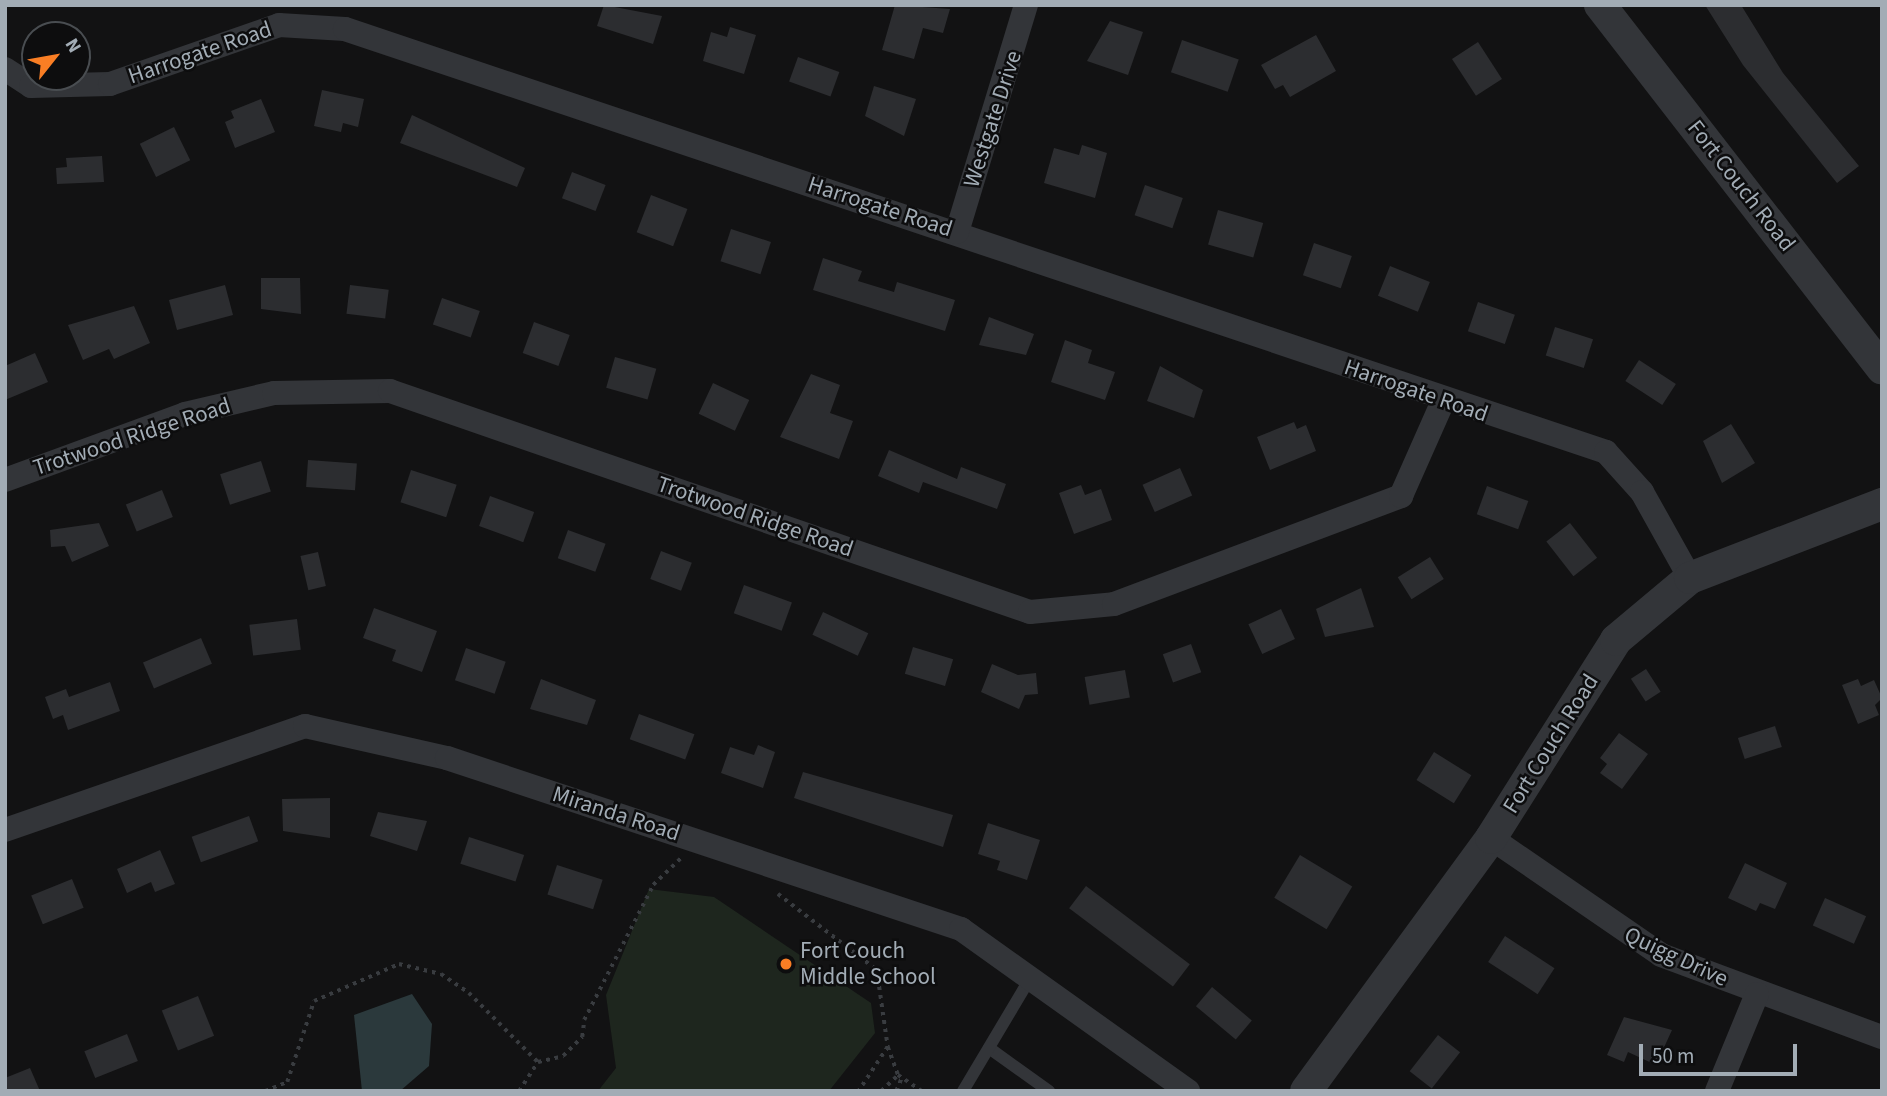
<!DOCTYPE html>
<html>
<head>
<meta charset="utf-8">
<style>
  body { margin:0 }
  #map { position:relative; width:1887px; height:1096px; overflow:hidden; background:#121213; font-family:"Source Sans 3",sans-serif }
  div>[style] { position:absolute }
  .green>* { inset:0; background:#1e261e }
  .water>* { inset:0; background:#2b393c }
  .building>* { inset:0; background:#2c2d30; transform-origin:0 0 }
  .path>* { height:3.5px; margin-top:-1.75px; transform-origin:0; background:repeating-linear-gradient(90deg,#393c40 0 3.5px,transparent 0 8.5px) }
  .service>* { height:12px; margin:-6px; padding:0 6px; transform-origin:6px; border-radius:6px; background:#333539 }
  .minor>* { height:24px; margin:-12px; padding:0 12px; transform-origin:12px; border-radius:12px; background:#333539 }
  .tertiary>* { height:32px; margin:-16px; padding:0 16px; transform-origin:16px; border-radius:16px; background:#333539 }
  .dots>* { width:19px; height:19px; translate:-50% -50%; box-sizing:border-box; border:4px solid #0d0d0e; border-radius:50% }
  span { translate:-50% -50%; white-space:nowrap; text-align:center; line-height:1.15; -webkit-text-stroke:5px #0d0d0e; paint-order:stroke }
  .street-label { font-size:23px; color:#a2acb5 }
  .poi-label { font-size:23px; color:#a2acb5 }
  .left { translate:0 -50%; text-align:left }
  .frame { position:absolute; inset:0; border:7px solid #a2acb5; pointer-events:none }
  .north { position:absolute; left:21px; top:21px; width:70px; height:70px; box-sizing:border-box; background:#0d0d0e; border:2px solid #494d51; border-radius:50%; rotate:59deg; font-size:19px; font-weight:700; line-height:28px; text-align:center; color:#a2acb5 }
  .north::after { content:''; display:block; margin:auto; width:24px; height:32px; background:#f97e24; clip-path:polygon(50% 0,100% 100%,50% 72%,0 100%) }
  .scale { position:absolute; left:1639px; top:1044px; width:158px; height:32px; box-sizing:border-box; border:4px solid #a2acb5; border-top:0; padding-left:9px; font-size:21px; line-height:24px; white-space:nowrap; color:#a2acb5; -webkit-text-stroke:5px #0d0d0e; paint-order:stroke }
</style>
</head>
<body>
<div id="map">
  <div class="green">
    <i style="clip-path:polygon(649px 889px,714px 897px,871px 1003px,875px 1033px,829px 1091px,598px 1091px,616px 1068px,606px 995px)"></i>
  </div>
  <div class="water">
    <i style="clip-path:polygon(412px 994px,432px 1024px,429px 1066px,400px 1091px,362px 1091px,354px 1015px)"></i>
  </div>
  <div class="building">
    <i style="clip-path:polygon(604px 5px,662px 16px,653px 44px,597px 26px)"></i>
    <i style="clip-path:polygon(895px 5px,950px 9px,943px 33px,923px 28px,914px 59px,882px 50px)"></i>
    <i style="clip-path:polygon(1705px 5px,1741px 5px,1783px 73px,1859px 166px,1837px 183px,1743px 65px)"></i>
    <i style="clip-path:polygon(1110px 21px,1143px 32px,1128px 75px,1087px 61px)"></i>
    <i style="clip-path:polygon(730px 27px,756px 35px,744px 74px,703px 61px,711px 32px,727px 37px)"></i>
    <i style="clip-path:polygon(1316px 35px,1336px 71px,1290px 97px,1283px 85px,1275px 89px,1261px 65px)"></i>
    <i style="left:1182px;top:40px;width:60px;height:34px;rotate:19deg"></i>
    <i style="left:1478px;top:42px;width:44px;height:31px;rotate:57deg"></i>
    <i style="left:798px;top:57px;width:44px;height:26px;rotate:20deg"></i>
    <i style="clip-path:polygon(874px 86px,916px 99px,904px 136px,865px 116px)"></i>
    <i style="clip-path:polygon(322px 90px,364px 99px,358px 127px,343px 123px,341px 132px,314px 126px)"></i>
    <i style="clip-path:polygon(261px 99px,275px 132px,235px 148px,225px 122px,234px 118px,231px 111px)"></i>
    <i style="clip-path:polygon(412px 115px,525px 168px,517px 187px,400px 143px)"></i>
    <i style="left:174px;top:127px;width:37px;height:38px;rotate:64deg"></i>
    <i style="clip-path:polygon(1082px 145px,1107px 153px,1095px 198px,1044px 183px,1054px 148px,1079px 155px)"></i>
    <i style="clip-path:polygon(102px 156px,104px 182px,57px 184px,56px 168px,67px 167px,66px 158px)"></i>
    <i style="left:572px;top:172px;width:36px;height:28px;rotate:21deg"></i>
    <i style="left:1145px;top:185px;width:40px;height:32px;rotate:19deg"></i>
    <i style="left:651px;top:195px;width:39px;height:40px;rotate:21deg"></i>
    <i style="left:1218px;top:210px;width:47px;height:36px;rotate:16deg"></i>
    <i style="left:731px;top:229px;width:42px;height:34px;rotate:18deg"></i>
    <i style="left:1314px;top:243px;width:40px;height:34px;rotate:19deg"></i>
    <i style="clip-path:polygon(823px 258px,862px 271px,858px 281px,894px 292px,897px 282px,955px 300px,945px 331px,813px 290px)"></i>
    <i style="left:1390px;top:266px;width:43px;height:32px;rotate:22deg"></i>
    <i style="clip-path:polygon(261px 278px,300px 278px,301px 314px,261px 309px)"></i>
    <i style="left:225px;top:285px;width:31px;height:58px;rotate:75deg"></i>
    <i style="left:350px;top:285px;width:39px;height:29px;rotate:7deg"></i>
    <i style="left:442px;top:298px;width:40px;height:28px;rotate:19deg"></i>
    <i style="left:1478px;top:302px;width:39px;height:31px;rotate:19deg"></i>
    <i style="clip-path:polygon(134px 306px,150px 343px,114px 359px,109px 349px,83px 360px,68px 325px)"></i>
    <i style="clip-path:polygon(989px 317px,1034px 334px,1026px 355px,979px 345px)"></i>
    <i style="left:534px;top:322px;width:38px;height:33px;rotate:20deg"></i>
    <i style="left:1555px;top:327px;width:40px;height:30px;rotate:18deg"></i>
    <i style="clip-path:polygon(1065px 340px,1092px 350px,1088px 363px,1115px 372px,1105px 400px,1051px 382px)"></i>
    <i style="clip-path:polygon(35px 353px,48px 382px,5px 400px,5px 366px)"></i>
    <i style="left:615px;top:357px;width:43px;height:32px;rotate:16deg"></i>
    <i style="left:1639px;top:360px;width:44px;height:25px;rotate:33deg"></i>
    <i style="clip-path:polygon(1160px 366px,1203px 390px,1194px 418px,1147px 401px)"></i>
    <i style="clip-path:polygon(811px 374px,840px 385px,830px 413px,853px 421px,839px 459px,780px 437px)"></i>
    <i style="left:713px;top:383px;width:40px;height:34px;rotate:25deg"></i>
    <i style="clip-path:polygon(1294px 422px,1297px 429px,1306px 425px,1316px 451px,1270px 470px,1257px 437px)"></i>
    <i style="clip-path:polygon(1731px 424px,1755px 463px,1722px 483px,1703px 441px)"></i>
    <i style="clip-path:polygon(889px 450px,957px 479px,961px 467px,1006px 484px,997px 509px,923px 482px,919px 493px,878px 476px)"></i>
    <i style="left:308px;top:460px;width:49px;height:27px;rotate:4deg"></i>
    <i style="left:261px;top:461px;width:32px;height:43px;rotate:72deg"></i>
    <i style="left:1180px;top:468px;width:30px;height:41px;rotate:66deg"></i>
    <i style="left:411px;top:470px;width:48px;height:34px;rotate:18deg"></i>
    <i style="clip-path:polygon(1081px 485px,1085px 495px,1101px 489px,1112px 520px,1074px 534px,1059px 493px)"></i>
    <i style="left:1487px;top:486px;width:44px;height:30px;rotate:20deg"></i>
    <i style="left:162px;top:490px;width:29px;height:39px;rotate:68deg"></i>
    <i style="left:490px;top:496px;width:47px;height:32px;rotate:20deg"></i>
    <i style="clip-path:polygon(99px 523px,109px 546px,72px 562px,65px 546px,51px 547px,50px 530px)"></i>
    <i style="left:1570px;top:523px;width:44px;height:30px;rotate:52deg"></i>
    <i style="left:568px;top:530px;width:40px;height:30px;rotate:20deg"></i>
    <i style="left:661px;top:551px;width:33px;height:30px;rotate:21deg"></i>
    <i style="left:318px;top:552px;width:35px;height:18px;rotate:77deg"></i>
    <i style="left:1430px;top:557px;width:26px;height:38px;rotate:58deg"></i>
    <i style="left:744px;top:585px;width:51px;height:30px;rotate:20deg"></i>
    <i style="clip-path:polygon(1361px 588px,1374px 627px,1325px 637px,1316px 609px)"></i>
    <i style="clip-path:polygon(374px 608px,437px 631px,422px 672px,392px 661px,396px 650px,363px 638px)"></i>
    <i style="left:1281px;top:609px;width:33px;height:36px;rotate:65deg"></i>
    <i style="left:823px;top:612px;width:50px;height:25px;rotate:25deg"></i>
    <i style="left:297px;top:619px;width:31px;height:48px;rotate:83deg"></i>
    <i style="left:201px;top:638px;width:28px;height:63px;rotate:67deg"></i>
    <i style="left:1191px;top:644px;width:30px;height:30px;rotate:70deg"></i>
    <i style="left:913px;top:647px;width:42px;height:28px;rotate:17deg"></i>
    <i style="left:466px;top:648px;width:42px;height:34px;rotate:19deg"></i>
    <i style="clip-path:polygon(992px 664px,1018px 675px,1036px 673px,1038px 694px,1025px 695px,1019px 709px,981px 692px)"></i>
    <i style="left:1646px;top:669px;width:27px;height:18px;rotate:57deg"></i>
    <i style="left:1125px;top:670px;width:28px;height:41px;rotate:80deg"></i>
    <i style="clip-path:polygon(541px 679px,596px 700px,587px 725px,530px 709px)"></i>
    <i style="clip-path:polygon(1858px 679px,1861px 686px,1874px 680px,1882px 698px,1875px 705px,1879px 715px,1858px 724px,1842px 685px)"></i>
    <i style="clip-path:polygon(110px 682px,120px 711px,68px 730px,63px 715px,53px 719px,45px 697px,66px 689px,69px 697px)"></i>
    <i style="left:639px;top:714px;width:59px;height:27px;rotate:20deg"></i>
    <i style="left:1775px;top:726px;width:22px;height:39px;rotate:72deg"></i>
    <i style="clip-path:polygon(1619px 733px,1648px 754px,1622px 789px,1600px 773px,1607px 764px,1600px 758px)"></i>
    <i style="clip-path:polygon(758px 745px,775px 752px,763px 788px,721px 773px,730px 747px,754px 755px)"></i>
    <i style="left:1434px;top:752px;width:44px;height:33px;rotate:32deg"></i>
    <i style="clip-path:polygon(803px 772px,953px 815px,943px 847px,794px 798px)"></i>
    <i style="clip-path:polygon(330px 798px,330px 838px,283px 831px,282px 799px)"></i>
    <i style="clip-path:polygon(378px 812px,427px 821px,417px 851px,370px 836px)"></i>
    <i style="left:249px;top:816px;width:27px;height:61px;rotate:70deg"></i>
    <i style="clip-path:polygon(988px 823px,1040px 840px,1027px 880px,997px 870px,1000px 861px,978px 854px)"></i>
    <i style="left:469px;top:837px;width:58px;height:28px;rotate:18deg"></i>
    <i style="clip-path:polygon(160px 850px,175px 884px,155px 892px,151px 882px,127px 893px,117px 869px)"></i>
    <i style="left:1300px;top:855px;width:61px;height:50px;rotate:31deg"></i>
    <i style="clip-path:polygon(1745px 863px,1787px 883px,1775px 909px,1760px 903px,1756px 911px,1728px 898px)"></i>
    <i style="left:557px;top:865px;width:48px;height:31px;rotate:18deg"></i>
    <i style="left:72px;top:879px;width:31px;height:44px;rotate:68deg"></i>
    <i style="left:1086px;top:886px;width:130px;height:28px;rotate:37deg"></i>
    <i style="left:1825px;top:898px;width:45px;height:30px;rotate:24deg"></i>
    <i style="left:1505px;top:936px;width:59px;height:31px;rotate:33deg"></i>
    <i style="left:1212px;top:987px;width:52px;height:25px;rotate:40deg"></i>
    <i style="left:198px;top:996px;width:43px;height:39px;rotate:68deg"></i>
    <i style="clip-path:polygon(1624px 1017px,1672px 1030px,1656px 1065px,1628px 1052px,1624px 1062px,1607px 1055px)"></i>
    <i style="left:127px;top:1034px;width:29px;height:46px;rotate:68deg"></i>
    <i style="left:1438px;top:1035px;width:28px;height:46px;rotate:38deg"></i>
    <i style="clip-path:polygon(30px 1068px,40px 1091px,5px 1091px,5px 1078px)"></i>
  </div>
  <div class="path">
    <i style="left:778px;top:894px;width:125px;rotate:37.5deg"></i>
    <i style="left:877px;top:970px;width:78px;rotate:81.9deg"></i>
    <i style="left:888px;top:1047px;width:53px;rotate:123.4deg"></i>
    <i style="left:888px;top:1047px;width:30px;rotate:70deg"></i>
    <i style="left:898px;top:1075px;width:29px;rotate:34deg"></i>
    <i style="left:265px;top:1091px;width:24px;rotate:-22deg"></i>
    <i style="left:287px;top:1082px;width:85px;rotate:-71.6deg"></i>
    <i style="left:314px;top:1001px;width:93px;rotate:-23.5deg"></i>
    <i style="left:399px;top:964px;width:43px;rotate:13.4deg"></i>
    <i style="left:441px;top:974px;width:34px;rotate:34deg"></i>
    <i style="left:469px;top:993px;width:98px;rotate:45deg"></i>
    <i style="left:538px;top:1062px;width:26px;rotate:-13deg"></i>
    <i style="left:563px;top:1056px;width:27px;rotate:-45deg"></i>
    <i style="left:582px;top:1037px;width:17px;rotate:-83deg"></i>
    <i style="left:584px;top:1020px;width:152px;rotate:-62.9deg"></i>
    <i style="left:653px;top:885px;width:39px;rotate:-44deg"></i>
    <i style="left:519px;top:1091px;width:35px;rotate:-57deg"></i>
    <i style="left:881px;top:1091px;width:23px;rotate:-43deg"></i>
    <i style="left:896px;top:1091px;width:15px;rotate:-67deg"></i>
  </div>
  <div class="service">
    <i style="left:989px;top:1048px;width:74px;rotate:35.6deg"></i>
    <i style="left:963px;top:1091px;width:133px;rotate:-59.2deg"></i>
  </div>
  <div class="minor">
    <i style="left:5px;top:69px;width:31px;rotate:33deg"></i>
    <i style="left:31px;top:86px;width:79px;rotate:-1.5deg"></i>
    <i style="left:110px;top:84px;width:179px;rotate:-19.2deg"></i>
    <i style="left:279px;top:25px;width:66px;rotate:3.5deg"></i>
    <i style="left:345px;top:29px;width:1330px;rotate:18.54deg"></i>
    <i style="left:1606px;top:452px;width:54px;rotate:48deg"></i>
    <i style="left:1642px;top:492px;width:98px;rotate:60.8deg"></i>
    <i style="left:957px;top:232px;width:237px;rotate:-73.1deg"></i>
    <i style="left:5px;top:480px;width:192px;rotate:-20.1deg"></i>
    <i style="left:185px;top:414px;width:91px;rotate:-13.3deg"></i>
    <i style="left:274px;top:393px;width:116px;rotate:-1deg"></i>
    <i style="left:390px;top:391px;width:677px;rotate:19.05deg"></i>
    <i style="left:1030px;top:612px;width:84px;rotate:-5.4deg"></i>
    <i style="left:1114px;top:604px;width:307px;rotate:-20.6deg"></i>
    <i style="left:1401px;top:496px;width:104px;rotate:-66.1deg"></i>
    <i style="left:5px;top:830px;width:318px;rotate:-19.1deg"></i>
    <i style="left:305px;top:726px;width:146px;rotate:12.7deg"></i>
    <i style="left:447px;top:758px;width:542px;rotate:18.4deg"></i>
    <i style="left:961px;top:929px;width:279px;rotate:35.5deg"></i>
    <i style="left:1491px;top:838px;width:206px;rotate:34.5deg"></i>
    <i style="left:1661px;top:955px;width:236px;rotate:20.4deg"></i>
    <i style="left:1717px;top:1091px;width:105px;rotate:-67.6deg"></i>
  </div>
  <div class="tertiary">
    <i style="left:1600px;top:5px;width:460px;rotate:52.2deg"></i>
    <i style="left:1306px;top:1091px;width:313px;rotate:-53.8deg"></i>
    <i style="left:1491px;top:838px;width:234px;rotate:-57.7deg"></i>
    <i style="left:1616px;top:640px;width:97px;rotate:-40deg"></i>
    <i style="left:1690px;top:578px;width:206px;rotate:-21.1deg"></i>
  </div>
  <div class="dots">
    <i style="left:786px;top:964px;background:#f97e24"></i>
  </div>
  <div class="street-label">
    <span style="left:200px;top:53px;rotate:-19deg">Harrogate Road</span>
    <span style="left:993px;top:119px;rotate:-72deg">Westgate Drive</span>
    <span style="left:1741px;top:186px;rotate:52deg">Fort Couch Road</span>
    <span style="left:880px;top:207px;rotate:18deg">Harrogate Road</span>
    <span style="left:1416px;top:391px;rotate:19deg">Harrogate Road</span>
    <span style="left:132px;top:437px;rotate:-18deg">Trotwood Ridge Road</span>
    <span style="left:755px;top:517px;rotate:19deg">Trotwood Ridge Road</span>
    <span style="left:1551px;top:744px;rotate:-58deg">Fort Couch Road</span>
    <span style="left:616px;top:814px;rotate:18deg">Miranda Road</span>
    <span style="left:1676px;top:957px;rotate:25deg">Quigg Drive</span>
  </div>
  <div class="poi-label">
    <span class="left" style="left:800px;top:964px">Fort Couch<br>Middle School</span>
  </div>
  <div class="frame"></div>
  <div class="north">N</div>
  <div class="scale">50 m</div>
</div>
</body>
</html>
